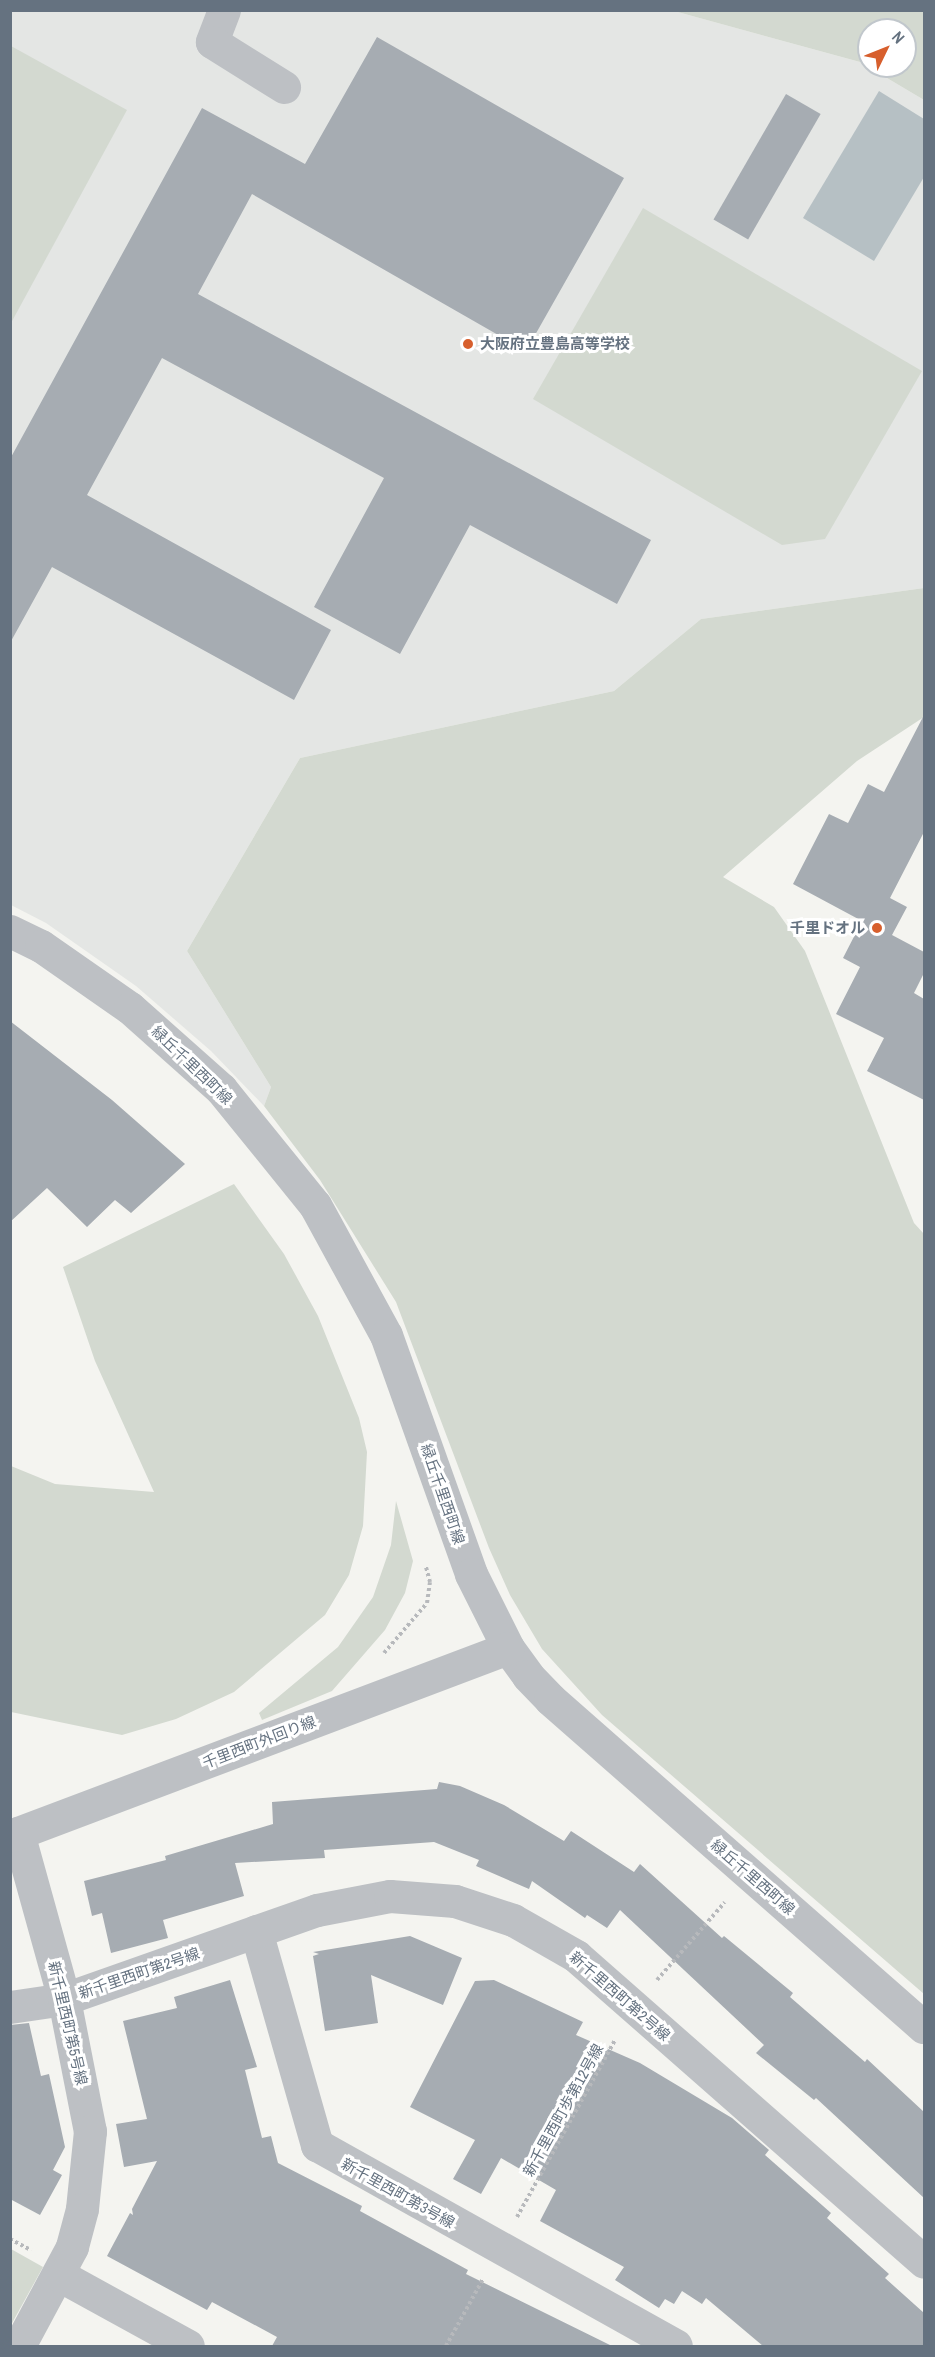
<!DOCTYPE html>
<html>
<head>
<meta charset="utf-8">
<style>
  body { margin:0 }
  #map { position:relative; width:935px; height:2357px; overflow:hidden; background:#f4f4f0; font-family:"Archivo Narrow","Noto Sans JP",sans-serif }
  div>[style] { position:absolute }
  .built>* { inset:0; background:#e4e6e4 }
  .green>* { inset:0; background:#d3d9d0 }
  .water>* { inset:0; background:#b6c0c4 }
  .building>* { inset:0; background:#a6acb2; transform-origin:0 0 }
  .path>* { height:4px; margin-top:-2px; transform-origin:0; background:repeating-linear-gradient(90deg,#b7b9bc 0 3px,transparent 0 6px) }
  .minor>* { height:33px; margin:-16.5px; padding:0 16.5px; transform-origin:16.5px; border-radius:16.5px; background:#bdc0c4 }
  .dots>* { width:16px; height:16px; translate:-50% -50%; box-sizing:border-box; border:3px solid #fff; border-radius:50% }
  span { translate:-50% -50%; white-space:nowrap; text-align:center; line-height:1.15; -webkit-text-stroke:6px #fff; paint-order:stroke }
  .poi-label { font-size:15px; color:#657280; font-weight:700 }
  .left { translate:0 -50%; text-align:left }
  .right { translate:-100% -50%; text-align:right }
  .street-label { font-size:15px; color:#657280 }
  .frame { position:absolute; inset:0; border:12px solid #657280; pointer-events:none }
  .north { position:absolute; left:857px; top:18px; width:60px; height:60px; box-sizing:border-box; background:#fff; border:2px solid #c1c7cc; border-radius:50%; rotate:47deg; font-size:16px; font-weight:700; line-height:24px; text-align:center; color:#657280 }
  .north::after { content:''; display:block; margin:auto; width:21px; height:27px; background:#d75f2d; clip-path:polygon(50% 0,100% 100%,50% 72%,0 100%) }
</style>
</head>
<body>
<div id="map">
  <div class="built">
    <i style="clip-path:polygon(10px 11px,674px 11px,860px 62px,924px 100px,924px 588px,701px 619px,614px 691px,300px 758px,187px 951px,271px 1087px,264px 1106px,211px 1051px,136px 986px,46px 923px,11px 905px)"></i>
  </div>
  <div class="green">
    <i style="clip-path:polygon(evenodd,674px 11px,924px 11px,924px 100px,860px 62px,674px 11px,869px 30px,905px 30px,905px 66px,869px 66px,869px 30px)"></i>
    <i style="clip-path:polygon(11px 46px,127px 110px,11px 323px)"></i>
    <i style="clip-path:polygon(643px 208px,922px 371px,825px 539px,782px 545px,533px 399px)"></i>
    <i style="clip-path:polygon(924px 588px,924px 717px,857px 761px,723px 877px,774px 907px,805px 951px,914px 1223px,924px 1234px,924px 1994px,602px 1715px,542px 1649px,510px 1595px,489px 1548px,396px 1302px,320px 1180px,264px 1106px,271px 1087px,187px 951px,300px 758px,614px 691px,701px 619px)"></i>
    <i style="clip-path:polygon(234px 1184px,284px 1254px,318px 1316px,359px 1418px,367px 1452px,363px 1526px,349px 1575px,325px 1615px,234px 1692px,176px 1719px,122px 1735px,11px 1712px,11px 1466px,55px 1484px,154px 1492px,95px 1361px,63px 1267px)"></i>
    <i style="clip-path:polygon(396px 1501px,413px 1561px,405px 1593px,385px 1630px,332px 1691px,262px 1720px,259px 1713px,338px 1647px,373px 1597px,391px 1545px)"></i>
    <i style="clip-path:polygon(11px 2249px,43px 2267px,11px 2325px)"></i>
  </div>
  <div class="water">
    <i style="clip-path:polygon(879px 91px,924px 119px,924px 177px,874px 261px,803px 218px)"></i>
  </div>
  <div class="building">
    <i style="clip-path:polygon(377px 37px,624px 178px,526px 351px,252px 194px,198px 294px,651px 540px,617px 604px,470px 525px,400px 654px,314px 607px,384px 478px,162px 358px,87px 495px,331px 630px,294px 700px,52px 567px,10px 643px,10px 459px,202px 108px,305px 164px)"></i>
    <i style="left:786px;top:94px;width:40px;height:145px;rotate:30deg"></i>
    <i style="clip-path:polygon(924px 715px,924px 832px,890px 898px,907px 907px,892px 935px,924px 952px,924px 973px,914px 993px,924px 999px,924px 1100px,867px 1071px,884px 1038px,836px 1014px,860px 967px,843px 958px,862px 921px,793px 884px,829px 814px,848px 823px,868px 784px,884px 792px)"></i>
    <i style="clip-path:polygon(10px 1021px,112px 1100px,185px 1164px,131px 1213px,115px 1200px,87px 1227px,47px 1188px,10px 1222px)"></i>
    <i style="clip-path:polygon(439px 1782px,460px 1786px,504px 1805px,564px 1841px,571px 1831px,634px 1872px,640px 1864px,722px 1938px,724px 1936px,793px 1993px,790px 1997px,865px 2062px,867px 2059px,924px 2112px,924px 2198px,816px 2098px,814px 2100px,756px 2053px,764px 2045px,620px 1910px,607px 1928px,587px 1915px,585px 1918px,532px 1881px,529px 1889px,476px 1866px,479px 1860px,434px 1842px,324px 1850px,325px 1858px,235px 1863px,244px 1896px,163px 1920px,168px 1938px,111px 1953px,102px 1913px,92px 1916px,84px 1881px,166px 1860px,165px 1856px,273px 1824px,272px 1802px,437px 1789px)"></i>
    <i style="clip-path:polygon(410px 1936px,462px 1958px,443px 2005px,371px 1975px,378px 2023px,325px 2031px,313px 1956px,319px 1954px,313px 1952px)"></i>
    <i style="clip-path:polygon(230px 1980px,257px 2067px,245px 2070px,262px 2138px,271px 2136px,278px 2163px,362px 2206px,360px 2211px,468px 2270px,466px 2274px,612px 2346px,272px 2346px,277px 2337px,212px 2302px,207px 2310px,107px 2256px,130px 2213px,133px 2215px,132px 2209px,157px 2161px,124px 2167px,116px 2124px,147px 2119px,123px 2021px,177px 2008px,174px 1997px)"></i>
    <i style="clip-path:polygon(494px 1980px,583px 2022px,576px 2035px,640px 2063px,732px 2118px,769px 2150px,765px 2155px,831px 2213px,827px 2218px,889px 2274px,885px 2278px,924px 2313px,924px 2346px,763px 2346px,706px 2298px,702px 2304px,682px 2291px,674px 2304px,665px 2299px,659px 2308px,615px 2280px,624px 2267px,540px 2221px,556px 2190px,501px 2158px,481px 2194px,453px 2179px,475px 2140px,410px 2107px,475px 1981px)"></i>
    <i style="clip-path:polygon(29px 2023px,41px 2076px,49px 2074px,65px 2147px,53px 2170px,62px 2175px,40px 2215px,10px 2199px,10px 2025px)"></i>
  </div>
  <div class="path">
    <i style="left:384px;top:1653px;width:66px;rotate:-49.3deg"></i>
    <i style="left:427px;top:1603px;width:21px;rotate:-82deg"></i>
    <i style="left:430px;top:1582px;width:16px;rotate:-105deg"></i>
    <i style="left:657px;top:1980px;width:103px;rotate:-48.9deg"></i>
    <i style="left:517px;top:2217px;width:202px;rotate:-61deg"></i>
    <i style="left:10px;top:2239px;width:24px;rotate:28deg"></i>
    <i style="left:446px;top:2346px;width:77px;rotate:-61.1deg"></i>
  </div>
  <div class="minor">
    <i style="left:224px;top:10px;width:34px;rotate:111deg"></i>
    <i style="left:212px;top:42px;width:85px;rotate:32deg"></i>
    <i style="left:10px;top:931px;width:34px;rotate:26deg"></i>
    <i style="left:41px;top:946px;width:108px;rotate:34.9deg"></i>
    <i style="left:130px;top:1008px;width:122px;rotate:41.7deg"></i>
    <i style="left:221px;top:1089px;width:149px;rotate:51deg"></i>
    <i style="left:315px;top:1205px;width:148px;rotate:61.4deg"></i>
    <i style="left:386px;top:1335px;width:254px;rotate:70.4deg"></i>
    <i style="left:471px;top:1574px;width:83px;rotate:63.4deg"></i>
    <i style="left:508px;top:1648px;width:34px;rotate:54deg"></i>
    <i style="left:528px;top:1676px;width:32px;rotate:46deg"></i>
    <i style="left:550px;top:1699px;width:497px;rotate:41.3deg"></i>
    <i style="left:18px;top:1833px;width:172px;rotate:74.5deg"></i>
    <i style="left:64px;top:1999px;width:135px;rotate:78.9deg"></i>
    <i style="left:90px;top:2131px;width:78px;rotate:95.9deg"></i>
    <i style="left:82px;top:2209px;width:39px;rotate:105deg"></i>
    <i style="left:72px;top:2247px;width:112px;rotate:118.2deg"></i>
    <i style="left:10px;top:1836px;width:532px;rotate:-20.68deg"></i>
    <i style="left:256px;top:1931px;width:223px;rotate:74.1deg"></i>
    <i style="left:317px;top:2145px;width:411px;rotate:29.2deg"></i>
    <i style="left:10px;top:2007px;width:55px;rotate:-8.4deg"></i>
    <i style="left:64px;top:1999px;width:268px;rotate:-19.4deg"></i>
    <i style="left:317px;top:1910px;width:74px;rotate:-10.9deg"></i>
    <i style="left:390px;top:1896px;width:65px;rotate:4.4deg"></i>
    <i style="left:455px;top:1901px;width:61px;rotate:18.1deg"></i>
    <i style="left:513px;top:1920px;width:73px;rotate:29.7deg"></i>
    <i style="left:576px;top:1956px;width:463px;rotate:41.3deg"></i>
    <i style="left:59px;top:2275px;width:147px;rotate:28.8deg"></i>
  </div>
  <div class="dots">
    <i style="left:468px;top:344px;background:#d75f2d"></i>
    <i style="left:877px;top:928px;background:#d75f2d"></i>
  </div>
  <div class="poi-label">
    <span class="left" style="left:480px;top:344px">大阪府立豊島高等学校</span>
    <span class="right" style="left:865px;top:928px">千里ドオル</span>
  </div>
  <div class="street-label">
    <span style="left:192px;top:1065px;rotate:44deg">緑丘千里西町線</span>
    <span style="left:443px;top:1494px;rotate:71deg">緑丘千里西町線</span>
    <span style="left:259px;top:1742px;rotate:-21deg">千里西町外回り線</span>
    <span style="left:753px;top:1877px;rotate:41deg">緑丘千里西町線</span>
    <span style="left:139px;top:1973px;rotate:-19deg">新千里西町第2号線</span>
    <span style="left:620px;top:1996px;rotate:41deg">新千里西町第2号線</span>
    <span style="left:68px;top:2023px;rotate:77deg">新千里西町第5号線</span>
    <span style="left:563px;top:2110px;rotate:-61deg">新千里西町歩第12号線</span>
    <span style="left:398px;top:2193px;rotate:29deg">新千里西町第3号線</span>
  </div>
  <div class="frame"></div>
  <div class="north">N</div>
</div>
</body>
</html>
